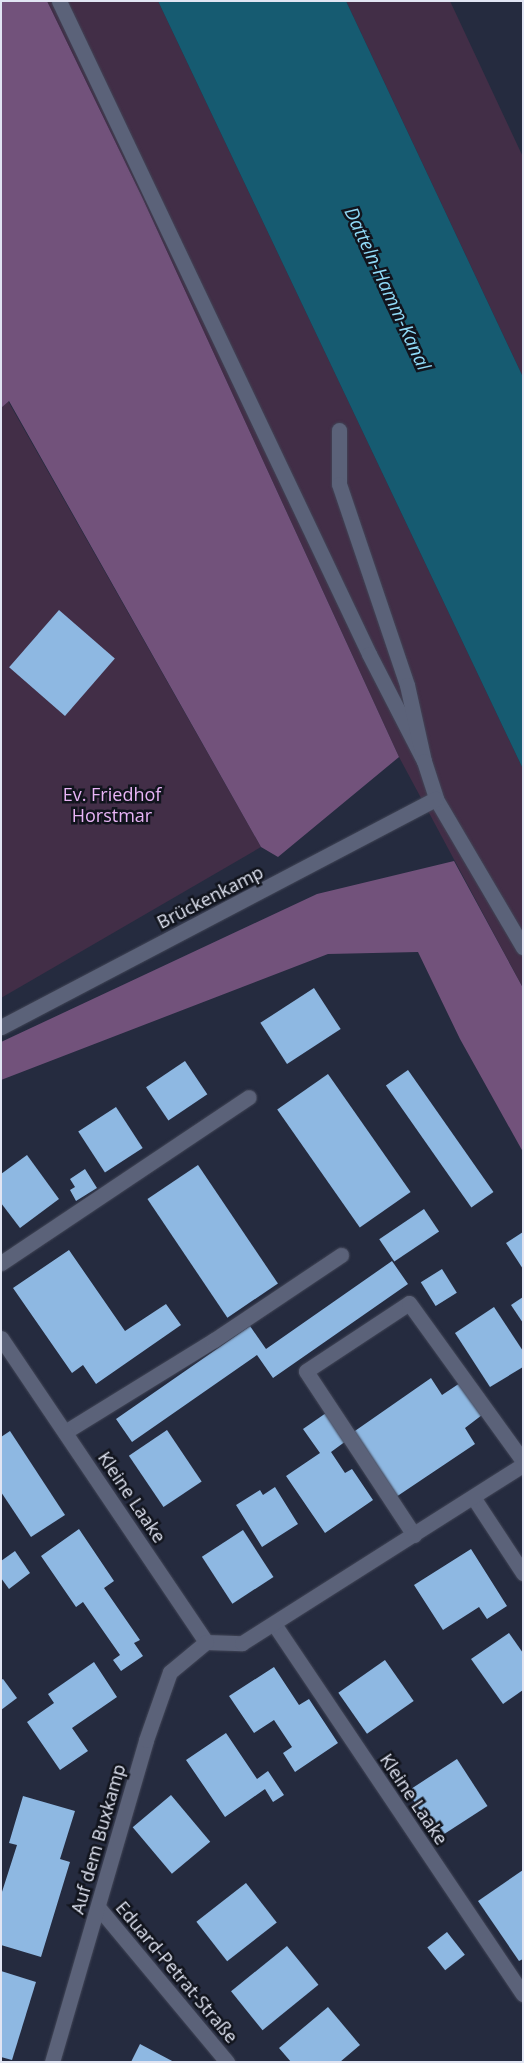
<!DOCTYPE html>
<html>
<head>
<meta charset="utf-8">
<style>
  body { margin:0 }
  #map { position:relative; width:524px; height:2063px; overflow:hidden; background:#252b3f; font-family:"Open Sans",sans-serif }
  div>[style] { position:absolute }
  .green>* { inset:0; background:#422e47 }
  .forest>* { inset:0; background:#72527b }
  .water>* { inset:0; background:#165b71 }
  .building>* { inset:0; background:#8eb8e2; transform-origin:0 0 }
  .roads { filter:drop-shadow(0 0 1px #414556) drop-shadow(0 0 1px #414556) }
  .lane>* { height:15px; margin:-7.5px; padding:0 7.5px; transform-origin:7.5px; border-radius:7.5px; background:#5b6279 }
  .street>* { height:15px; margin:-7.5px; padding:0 7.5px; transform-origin:7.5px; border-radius:7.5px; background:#5b6279 }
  span { translate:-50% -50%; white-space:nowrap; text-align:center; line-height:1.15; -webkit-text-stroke:5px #11141d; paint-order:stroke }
  .park-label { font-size:18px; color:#e8b4f6 }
  .street-label { font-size:18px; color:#e1e5f3 }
  .water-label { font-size:19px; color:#90daf7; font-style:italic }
  .frame { position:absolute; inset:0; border:2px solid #e1e5f3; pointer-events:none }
</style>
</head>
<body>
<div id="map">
  <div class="green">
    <i style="clip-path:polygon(47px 1px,158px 1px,523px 769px,523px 988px,399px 757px,143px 199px)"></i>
    <i style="clip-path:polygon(346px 1px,450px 1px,523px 157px,523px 377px)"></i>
    <i style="clip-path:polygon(8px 401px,261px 847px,1px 998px,1px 408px)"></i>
  </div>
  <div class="forest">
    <i style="clip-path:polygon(1px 1px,47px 1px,143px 199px,399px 757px,278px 857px,261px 847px,9px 401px,1px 408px)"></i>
    <i style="clip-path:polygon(454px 861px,523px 988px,523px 1152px,460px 1039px,418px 952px,328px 954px,1px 1080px,1px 1042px,317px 894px)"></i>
  </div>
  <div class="water">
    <i style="clip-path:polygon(158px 1px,346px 1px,523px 377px,523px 769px)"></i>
  </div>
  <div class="building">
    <i style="left:59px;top:610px;width:74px;height:76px;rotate:41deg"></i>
    <i style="left:314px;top:988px;width:49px;height:64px;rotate:57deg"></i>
    <i style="left:185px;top:1061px;width:40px;height:47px;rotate:56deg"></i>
    <i style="left:408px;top:1070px;width:149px;height:27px;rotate:55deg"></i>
    <i style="left:328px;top:1074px;width:144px;height:62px;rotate:55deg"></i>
    <i style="left:116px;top:1107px;width:49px;height:45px;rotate:57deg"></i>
    <i style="clip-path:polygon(27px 1155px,59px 1199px,20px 1228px,1px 1203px,1px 1174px)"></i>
    <i style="left:198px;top:1165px;width:143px;height:61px;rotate:56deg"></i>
    <i style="clip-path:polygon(85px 1169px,97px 1188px,76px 1201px,70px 1190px,75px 1187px,70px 1179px)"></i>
    <i style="left:424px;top:1209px;width:27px;height:54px;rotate:56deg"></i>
    <i style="clip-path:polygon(523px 1232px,523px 1269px,506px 1243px)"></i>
    <i style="clip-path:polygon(69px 1250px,125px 1331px,166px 1304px,181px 1325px,96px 1384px,83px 1365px,72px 1373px,13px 1288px)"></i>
    <i style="clip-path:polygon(392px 1261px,408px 1284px,273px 1378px,257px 1355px,132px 1442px,116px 1419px,250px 1326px,266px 1349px)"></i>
    <i style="left:442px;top:1269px;width:28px;height:25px;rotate:58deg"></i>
    <i style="clip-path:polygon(523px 1297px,523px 1323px,511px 1305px)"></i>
    <i style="clip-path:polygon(494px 1307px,523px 1351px,523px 1367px,490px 1387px,455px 1333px)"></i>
    <i style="clip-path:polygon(431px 1378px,442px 1395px,460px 1383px,482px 1415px,465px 1428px,475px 1444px,396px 1497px,352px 1433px)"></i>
    <i style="clip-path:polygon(326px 1413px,346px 1441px,331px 1452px,345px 1473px,352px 1469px,373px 1500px,325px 1533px,286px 1476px,320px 1453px,303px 1429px)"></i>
    <i style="left:167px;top:1430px;width:62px;height:46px;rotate:56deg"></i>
    <i style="clip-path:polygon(10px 1431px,65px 1515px,31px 1537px,1px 1492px,1px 1437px)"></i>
    <i style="clip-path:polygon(275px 1487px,298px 1524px,262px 1547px,236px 1505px,260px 1490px,263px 1495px)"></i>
    <i style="clip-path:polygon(79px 1529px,114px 1581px,104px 1588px,140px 1640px,134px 1643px,143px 1656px,121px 1671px,113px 1660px,120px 1655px,83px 1602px,76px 1607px,41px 1556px)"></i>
    <i style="left:243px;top:1530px;width:56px;height:49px;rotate:57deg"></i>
    <i style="clip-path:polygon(471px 1549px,507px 1606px,487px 1619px,479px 1607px,443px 1630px,414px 1585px)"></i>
    <i style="clip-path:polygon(15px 1551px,30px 1573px,9px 1589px,1px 1578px,1px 1561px)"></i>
    <i style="clip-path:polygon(509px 1633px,523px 1653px,523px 1690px,503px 1704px,471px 1659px)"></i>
    <i style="left:385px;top:1660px;width:50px;height:57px;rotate:55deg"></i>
    <i style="clip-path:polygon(94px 1662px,117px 1697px,72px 1728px,88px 1751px,60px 1770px,27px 1722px,54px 1703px,48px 1694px)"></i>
    <i style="clip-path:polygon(274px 1667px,299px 1705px,309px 1699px,338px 1743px,295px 1772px,283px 1753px,292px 1747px,274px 1720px,254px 1733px,229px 1696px)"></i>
    <i style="clip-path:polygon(3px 1679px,17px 1698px,1px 1710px,1px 1680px)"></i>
    <i style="clip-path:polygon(226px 1733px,257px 1779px,268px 1771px,284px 1795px,273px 1802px,265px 1789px,225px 1817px,186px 1760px)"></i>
    <i style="left:457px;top:1759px;width:56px;height:59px;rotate:57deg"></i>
    <i style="left:171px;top:1795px;width:61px;height:50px;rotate:50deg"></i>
    <i style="clip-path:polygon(23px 1796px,75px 1811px,60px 1859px,70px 1862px,41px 1957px,1px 1945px,1px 1895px,17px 1845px,9px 1843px)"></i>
    <i style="clip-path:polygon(523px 1870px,523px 1959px,519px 1961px,478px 1901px)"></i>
    <i style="left:246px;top:1883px;width:50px;height:63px;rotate:52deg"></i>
    <i style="left:447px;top:1932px;width:29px;height:25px;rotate:52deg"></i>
    <i style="left:287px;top:1946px;width:50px;height:72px;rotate:51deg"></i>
    <i style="clip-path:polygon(1px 1971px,36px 1982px,12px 2060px,1px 2057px)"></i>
    <i style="clip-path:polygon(328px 2007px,360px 2045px,340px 2062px,291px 2062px,279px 2048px)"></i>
    <i style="clip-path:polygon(140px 2044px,174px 2062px,131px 2062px)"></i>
  </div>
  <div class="roads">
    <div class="lane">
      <i style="left:59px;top:1px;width:723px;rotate:64.6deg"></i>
      <i style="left:369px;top:654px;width:120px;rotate:62.8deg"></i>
      <i style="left:339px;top:430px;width:54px;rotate:90deg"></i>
      <i style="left:339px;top:484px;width:212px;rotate:71.3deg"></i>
      <i style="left:407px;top:685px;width:78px;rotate:77.4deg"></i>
      <i style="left:424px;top:761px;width:40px;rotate:72deg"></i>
      <i style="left:436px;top:799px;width:172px;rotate:59.6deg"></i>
      <i style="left:1px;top:1027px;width:491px;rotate:-27.7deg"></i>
      <i style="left:1px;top:1263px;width:298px;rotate:-33.8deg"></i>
      <i style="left:65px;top:1432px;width:175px;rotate:-31.7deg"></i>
      <i style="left:214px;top:1340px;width:153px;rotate:-33.8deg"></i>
      <i style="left:414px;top:1535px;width:196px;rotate:-123.4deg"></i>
      <i style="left:306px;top:1371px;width:123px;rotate:-33.4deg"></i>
      <i style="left:409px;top:1303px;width:195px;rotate:54.2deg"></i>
    </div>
    <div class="street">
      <i style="left:1px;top:1338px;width:367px;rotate:56deg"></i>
      <i style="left:473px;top:1497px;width:91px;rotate:56.7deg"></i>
      <i style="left:274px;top:1624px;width:446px;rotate:56.1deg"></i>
      <i style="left:206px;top:1642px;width:36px;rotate:2deg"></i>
      <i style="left:242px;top:1643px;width:333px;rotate:-32.4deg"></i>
      <i style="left:98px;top:1907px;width:202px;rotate:50.2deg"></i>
      <i style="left:52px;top:2062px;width:335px;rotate:-73.7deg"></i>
      <i style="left:146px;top:1740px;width:72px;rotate:-70.6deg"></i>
      <i style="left:170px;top:1672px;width:47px;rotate:-39.8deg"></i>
    </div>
  </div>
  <div class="park-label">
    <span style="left:112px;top:805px">Ev. Friedhof<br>Horstmar</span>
  </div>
  <div class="street-label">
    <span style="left:210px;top:897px;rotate:-27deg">Brückenkamp</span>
    <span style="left:132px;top:1497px;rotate:56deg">Kleine Laake</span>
    <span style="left:414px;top:1799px;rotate:56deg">Kleine Laake</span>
    <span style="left:98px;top:1839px;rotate:-74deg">Auf dem Buxkamp</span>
    <span style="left:177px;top:1972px;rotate:50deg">Eduard-Petrat-Straße</span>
  </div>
  <div class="water-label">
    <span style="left:387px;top:289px;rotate:65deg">Datteln-Hamm-Kanal</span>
  </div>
  <div class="frame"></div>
</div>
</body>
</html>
